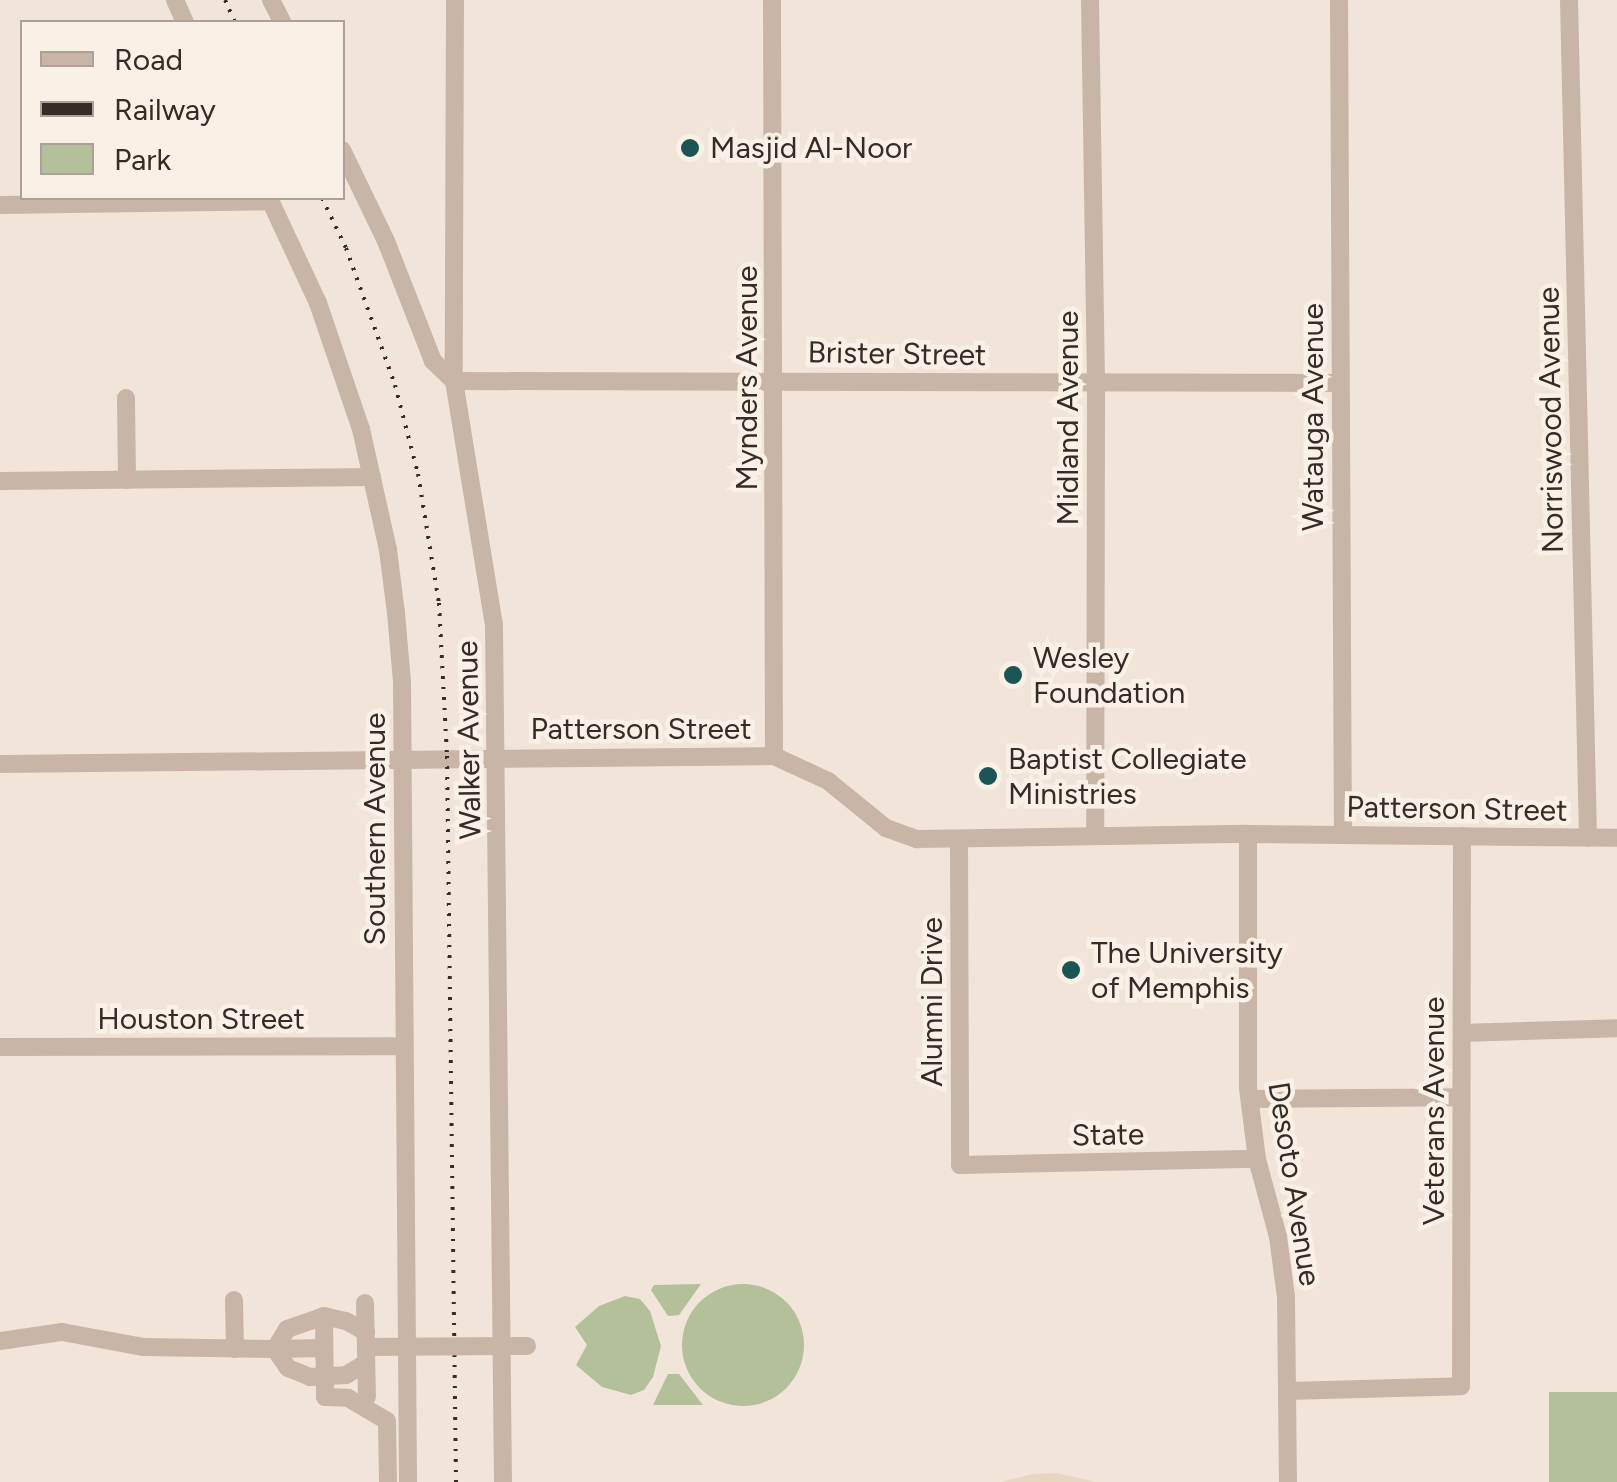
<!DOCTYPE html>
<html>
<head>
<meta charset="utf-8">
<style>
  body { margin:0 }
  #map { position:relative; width:1617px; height:1482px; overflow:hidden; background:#f1e5da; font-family:Figtree,sans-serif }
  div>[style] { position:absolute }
  .green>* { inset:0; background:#b4c09a; transform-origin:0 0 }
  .round { border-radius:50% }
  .plaza>* { inset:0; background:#e9d6c1 }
  .minor>* { height:18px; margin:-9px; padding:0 9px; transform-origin:9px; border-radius:9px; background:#c9b5a6 }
  .rail>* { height:4px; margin-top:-2px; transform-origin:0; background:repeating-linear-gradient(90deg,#352b27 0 2.5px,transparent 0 10.5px) }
  .minor-bridge>* { height:18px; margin:-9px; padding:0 9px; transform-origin:9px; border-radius:9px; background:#c9b5a6 }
  .dots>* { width:28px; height:28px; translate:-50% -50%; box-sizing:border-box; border:5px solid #f9f0e6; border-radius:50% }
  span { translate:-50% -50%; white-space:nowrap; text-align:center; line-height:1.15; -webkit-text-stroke:9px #f9f0e6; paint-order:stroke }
  .poi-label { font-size:30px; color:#352b27 }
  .left { translate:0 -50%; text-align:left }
  .street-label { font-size:30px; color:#352b27 }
  .legend { position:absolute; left:20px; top:20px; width:325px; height:180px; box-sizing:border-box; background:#f9f0e6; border:2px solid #aba19a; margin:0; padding:12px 18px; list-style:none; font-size:30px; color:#352b27 }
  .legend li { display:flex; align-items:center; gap:20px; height:50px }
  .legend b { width:50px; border:2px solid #aba19a }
</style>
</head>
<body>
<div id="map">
  <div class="green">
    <i style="clip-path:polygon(701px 1284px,679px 1315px,668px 1316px,651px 1290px,654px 1285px)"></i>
    <i class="round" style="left:682px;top:1284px;width:122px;height:122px"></i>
    <i style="clip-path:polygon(625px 1296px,640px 1299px,650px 1311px,661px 1346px,653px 1377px,644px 1390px,631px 1395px,602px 1387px,576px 1365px,587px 1345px,575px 1327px,599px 1306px)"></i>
    <i style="clip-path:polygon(668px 1374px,679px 1374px,703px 1405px,653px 1405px)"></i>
    <i style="left:1617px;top:1392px;width:90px;height:68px;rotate:90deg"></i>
  </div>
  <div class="plaza">
    <i style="clip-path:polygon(1057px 1473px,1096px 1482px,1001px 1482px,1032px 1474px)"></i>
  </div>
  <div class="minor">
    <i style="left:175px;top:0;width:24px;rotate:66deg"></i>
    <i style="left:271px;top:0;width:25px;rotate:63deg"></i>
    <i style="left:455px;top:0;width:381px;rotate:90.2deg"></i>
    <i style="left:454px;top:381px;width:247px;rotate:80.7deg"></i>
    <i style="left:494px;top:625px;width:857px;rotate:89.4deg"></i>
    <i style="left:772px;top:0;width:756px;rotate:89.85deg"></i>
    <i style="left:1090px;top:0;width:385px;rotate:89.1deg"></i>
    <i style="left:1096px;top:385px;width:450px;rotate:90.1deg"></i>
    <i style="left:1339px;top:0;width:835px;rotate:89.73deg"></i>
    <i style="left:1569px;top:0;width:838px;rotate:88.7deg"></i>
    <i style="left:342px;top:150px;width:101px;rotate:64.2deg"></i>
    <i style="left:386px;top:241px;width:129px;rotate:68.6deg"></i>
    <i style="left:433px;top:361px;width:29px;rotate:44deg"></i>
    <i style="left:269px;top:198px;width:116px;rotate:65deg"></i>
    <i style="left:318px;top:303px;width:133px;rotate:71.2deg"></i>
    <i style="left:361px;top:429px;width:124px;rotate:77.4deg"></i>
    <i style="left:388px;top:550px;width:64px;rotate:82.8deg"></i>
    <i style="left:396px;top:613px;width:69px;rotate:85deg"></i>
    <i style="left:402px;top:682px;width:800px;rotate:89.57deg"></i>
    <i style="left:0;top:205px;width:271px;rotate:-0.8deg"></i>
    <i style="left:454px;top:381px;width:886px;rotate:0.13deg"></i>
    <i style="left:126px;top:398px;width:82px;rotate:89.3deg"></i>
    <i style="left:0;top:481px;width:372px;rotate:-0.6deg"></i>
    <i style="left:0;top:764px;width:774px;rotate:-0.59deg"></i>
    <i style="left:774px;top:756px;width:60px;rotate:24.8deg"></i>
    <i style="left:828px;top:781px;width:75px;rotate:39deg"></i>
    <i style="left:886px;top:828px;width:33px;rotate:20deg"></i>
    <i style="left:917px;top:839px;width:331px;rotate:-0.9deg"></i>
    <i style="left:1248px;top:834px;width:369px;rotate:0.6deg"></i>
    <i style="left:1248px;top:834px;width:254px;rotate:90deg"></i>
    <i style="left:1248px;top:1088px;width:72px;rotate:82.8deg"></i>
    <i style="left:1257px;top:1159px;width:81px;rotate:74.9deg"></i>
    <i style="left:1278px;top:1237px;width:61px;rotate:82.4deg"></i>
    <i style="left:1286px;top:1297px;width:185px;rotate:89.4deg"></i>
    <i style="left:959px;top:839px;width:326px;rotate:89.8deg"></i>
    <i style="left:960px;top:1165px;width:297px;rotate:-1.2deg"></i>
    <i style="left:1462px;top:1033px;width:155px;rotate:-1.8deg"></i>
    <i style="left:0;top:1047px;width:402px;rotate:-0.1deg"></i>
    <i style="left:1250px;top:1099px;width:211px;rotate:-0.5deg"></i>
    <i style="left:234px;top:1300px;width:49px;rotate:88.8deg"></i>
    <i style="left:365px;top:1303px;width:94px;rotate:88.8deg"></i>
    <i style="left:324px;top:1316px;width:81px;rotate:89.3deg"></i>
    <i style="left:325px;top:1397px;width:23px;rotate:2deg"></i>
    <i style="left:348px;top:1398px;width:45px;rotate:30.5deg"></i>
    <i style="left:387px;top:1421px;width:61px;rotate:89.1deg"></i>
    <i style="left:0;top:1341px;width:63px;rotate:-8.3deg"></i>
    <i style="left:62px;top:1332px;width:82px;rotate:10.5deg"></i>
    <i style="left:143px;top:1347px;width:132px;rotate:0.9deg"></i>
    <i style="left:275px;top:1349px;width:23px;rotate:-59deg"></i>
    <i style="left:287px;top:1329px;width:39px;rotate:-19deg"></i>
    <i style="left:324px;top:1316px;width:23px;rotate:13deg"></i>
    <i style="left:346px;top:1321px;width:23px;rotate:29deg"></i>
    <i style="left:324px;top:1348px;width:49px;rotate:178.8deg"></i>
    <i style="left:275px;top:1349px;width:23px;rotate:56deg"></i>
    <i style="left:288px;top:1368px;width:24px;rotate:22deg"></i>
    <i style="left:310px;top:1377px;width:36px;rotate:-3deg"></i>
    <i style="left:346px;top:1375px;width:23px;rotate:-31deg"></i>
    <i style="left:1287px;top:1391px;width:174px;rotate:-1.6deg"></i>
    <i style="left:1461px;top:1386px;width:550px;rotate:-89.9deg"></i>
  </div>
  <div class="rail">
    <i style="left:225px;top:0;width:24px;rotate:66deg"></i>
    <i style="left:322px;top:198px;width:55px;rotate:64.4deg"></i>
    <i style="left:346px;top:248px;width:145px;rotate:70.3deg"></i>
    <i style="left:395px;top:385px;width:92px;rotate:75.5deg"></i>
    <i style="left:418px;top:474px;width:131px;rotate:80.8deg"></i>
    <i style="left:439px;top:603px;width:153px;rotate:87deg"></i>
    <i style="left:447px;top:756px;width:726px;rotate:89.29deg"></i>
  </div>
  <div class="minor-bridge">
    <i style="left:366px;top:1347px;width:161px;rotate:-0.4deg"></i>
  </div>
  <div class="dots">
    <i style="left:690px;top:148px;background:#1d5456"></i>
    <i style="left:1013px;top:675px;background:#1d5456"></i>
    <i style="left:988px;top:776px;background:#1d5456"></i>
    <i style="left:1071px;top:970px;background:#1d5456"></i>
  </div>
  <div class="poi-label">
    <span class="left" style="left:710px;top:148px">Masjid Al-Noor</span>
    <span class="left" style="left:1033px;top:675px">Wesley<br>Foundation</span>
    <span class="left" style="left:1008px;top:776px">Baptist Collegiate<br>Ministries</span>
    <span class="left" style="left:1091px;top:970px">The University<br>of Memphis</span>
  </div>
  <div class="street-label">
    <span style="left:897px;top:354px;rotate:1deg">Brister Street</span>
    <span style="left:747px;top:378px;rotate:-90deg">Mynders Avenue</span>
    <span style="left:1313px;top:417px;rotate:-90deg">Watauga Avenue</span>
    <span style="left:1068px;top:418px;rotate:-90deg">Midland Avenue</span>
    <span style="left:1551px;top:420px;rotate:-91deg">Norriswood Avenue</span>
    <span style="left:641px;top:729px">Patterson Street</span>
    <span style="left:469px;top:740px;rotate:-91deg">Walker Avenue</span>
    <span style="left:1457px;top:809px;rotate:1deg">Patterson Street</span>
    <span style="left:375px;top:829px;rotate:-90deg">Southern Avenue</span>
    <span style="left:932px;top:1002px;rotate:-90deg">Alumni Drive</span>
    <span style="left:201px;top:1019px">Houston Street</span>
    <span style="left:1434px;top:1111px;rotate:-90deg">Veterans Avenue</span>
    <span style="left:1108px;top:1135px;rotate:-1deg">State</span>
    <span style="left:1294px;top:1184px;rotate:81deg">Desoto Avenue</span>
  </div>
  <ul class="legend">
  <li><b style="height:12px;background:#c9b5a6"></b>Road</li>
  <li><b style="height:12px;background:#352b27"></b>Railway</li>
  <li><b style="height:28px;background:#b4c09a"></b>Park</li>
  </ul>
</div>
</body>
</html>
